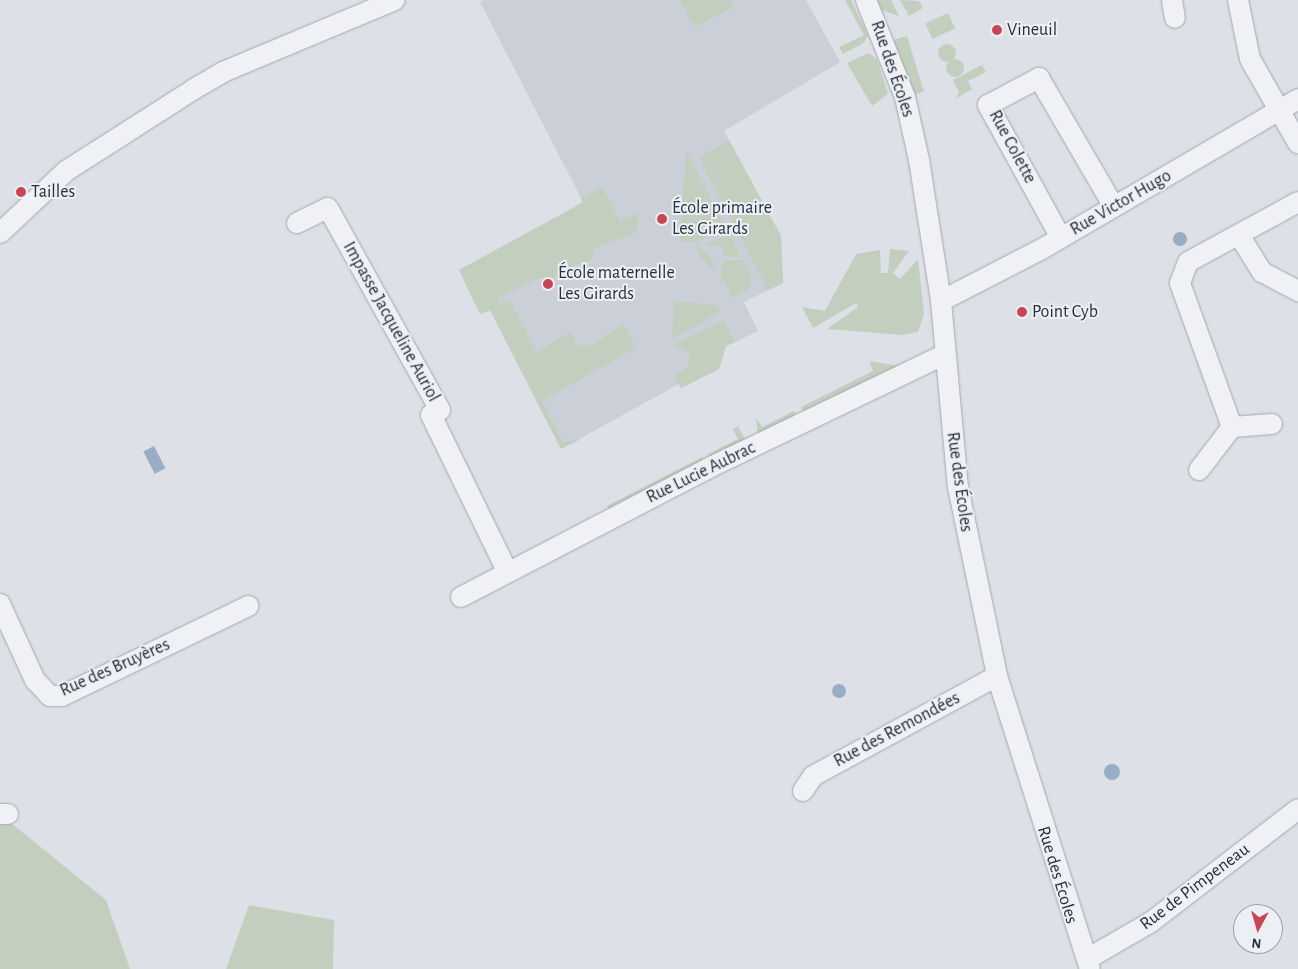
<!DOCTYPE html>
<html>
<head>
<meta charset="utf-8">
<style>
  body { margin:0 }
  #map { position:relative; width:1298px; height:969px; overflow:hidden; background:#dde0e6; font-family:"Alegreya Sans",sans-serif }
  div>[style] { position:absolute }
  .built>* { inset:0; background:#cbcfd8 }
  .green>* { inset:0; background:#c2cfbe; transform-origin:0 0 }
  .round { border-radius:50% }
  .water>* { inset:0; background:#99adc5; transform-origin:0 0 }
  .roads { filter:drop-shadow(0 0 1px #a3a7b0) drop-shadow(0 0 1px #a3a7b0) }
  .minor>* { height:20px; margin:-10px; padding:0 10px; transform-origin:10px; border-radius:10px; background:#eff1f5 }
  .dots>* { width:14px; height:14px; translate:-50% -50%; box-sizing:border-box; border:2px solid #eceff4; border-radius:50% }
  span { translate:-50% -50%; white-space:nowrap; text-align:center; line-height:1.15; -webkit-text-stroke:4px #eceff4; paint-order:stroke }
  .poi-label { font-size:18px; color:#272e3c }
  .left { translate:0 -50%; text-align:left }
  .street-label { font-size:18px; color:#272e3c }
  .north { position:absolute; left:1233px; top:904px; width:50px; height:50px; box-sizing:border-box; background:#eceff4; border:1px solid #9da2aa; border-radius:50%; rotate:186deg; font-size:14px; font-weight:700; line-height:20px; text-align:center; color:#272e3c }
  .north::after { content:''; display:block; margin:auto; width:18px; height:22px; background:#c74656; clip-path:polygon(50% 0,100% 100%,50% 72%,0 100%) }
</style>
</head>
<body>
<div id="map">
  <div class="built">
    <i style="clip-path:polygon(484px 0,806px 0,840px 62px,724px 131px,781px 236px,783px 283px,744px 302px,758px 331px,726px 346px,719px 369px,681px 388px,679px 384px,561px 449px,490px 310px,480px 314px,459px 270px,583px 202px,480px 2px)"></i>
  </div>
  <div class="green">
    <i style="clip-path:polygon(680px 0,729px 0,733px 7px,695px 27px)"></i>
    <i style="clip-path:polygon(845px 0,851px 0,868px 35px,864px 43px,843px 54px,839px 47px,864px 35px)"></i>
    <i style="clip-path:polygon(876px 0,891px 0,899px 16px,881px 10px)"></i>
    <i style="clip-path:polygon(900px 0,919px 1px,923px 8px,909px 16px)"></i>
    <i style="left:948px;top:13px;width:17px;height:25px;rotate:65deg"></i>
    <i style="left:907px;top:36px;width:58px;height:14px;rotate:73deg"></i>
    <i class="round" style="left:938px;top:44px;width:18px;height:18px"></i>
    <i style="clip-path:polygon(868px 53px,877px 59px,888px 94px,872px 106px,847px 63px)"></i>
    <i class="round" style="left:946px;top:59px;width:18px;height:18px"></i>
    <i style="clip-path:polygon(982px 65px,986px 72px,968px 81px,972px 89px,955px 99px,959px 93px,953px 80px)"></i>
    <i style="clip-path:polygon(729px 140px,781px 236px,783px 283px,768px 290px,699px 158px)"></i>
    <i style="clip-path:polygon(686px 150px,727px 230px,711px 233px,697px 243px,680px 241px)"></i>
    <i style="clip-path:polygon(602px 187px,620px 221px,638px 213px,636px 232px,594px 249px,591px 260px,565px 268px,545px 284px,541px 277px,497px 299px,500px 305px,510px 300px,537px 352px,570px 332px,578px 347px,587px 343px,589px 347px,623px 324px,636px 348px,542px 401px,563px 442px,581px 439px,561px 449px,490px 310px,480px 314px,459px 270px,583px 203px,581px 198px)"></i>
    <i style="clip-path:polygon(730px 235px,741px 257px,723px 256px,724px 247px,703px 244px)"></i>
    <i style="clip-path:polygon(699px 246px,708px 255px,715px 266px,710px 268px,696px 251px)"></i>
    <i style="clip-path:polygon(890px 249px,909px 251px,893px 273px,900px 279px,918px 259px,924px 314px,918px 332px,902px 335px,827px 329px,858px 307px,856px 303px,813px 328px,802px 307px,825px 311px,856px 254px,880px 250px,881px 273px,888px 273px)"></i>
    <i style="clip-path:polygon(723px 260px,743px 260px,752px 279px,750px 288px,732px 298px,724px 281px,720px 283px)"></i>
    <i style="clip-path:polygon(674px 301px,717px 305px,721px 312px,672px 338px)"></i>
    <i style="clip-path:polygon(724px 320px,735px 342px,726px 346px,719px 369px,681px 388px,674px 375px,688px 367px,690px 354px,673px 345px)"></i>
    <i style="clip-path:polygon(869px 361px,899px 366px,804px 415px,801px 407px,873px 371px)"></i>
    <i style="clip-path:polygon(794px 411px,797px 418px,758px 438px,756px 418px,762px 427px)"></i>
    <i style="clip-path:polygon(738px 426px,745px 440px,712px 461px,708px 454px,738px 439px,733px 429px)"></i>
    <i style="clip-path:polygon(702px 457px,706px 465px,610px 511px,607px 506px)"></i>
    <i style="clip-path:polygon(0 822px,11px 823px,106px 900px,130px 969px,0 969px)"></i>
    <i style="clip-path:polygon(249px 905px,334px 920px,333px 969px,226px 969px)"></i>
  </div>
  <div class="water">
    <i class="round" style="left:1173px;top:232px;width:14px;height:14px"></i>
    <i style="left:154px;top:446px;width:25px;height:12px;rotate:63deg"></i>
    <i class="round" style="left:832px;top:684px;width:14px;height:14px"></i>
    <i class="round" style="left:1104px;top:764px;width:16px;height:16px"></i>
  </div>
  <div class="roads">
    <div class="minor">
      <i style="left:866px;top:0;width:105px;rotate:68.1deg"></i>
      <i style="left:905px;top:97px;width:65px;rotate:77.5deg"></i>
      <i style="left:919px;top:160px;width:143px;rotate:81.1deg"></i>
      <i style="left:941px;top:301px;width:187px;rotate:84.8deg"></i>
      <i style="left:958px;top:487px;width:193px;rotate:78.3deg"></i>
      <i style="left:997px;top:676px;width:307px;rotate:72.4deg"></i>
      <i style="left:1172px;top:0;width:18px;rotate:81deg"></i>
      <i style="left:1238px;top:0;width:60px;rotate:78.5deg"></i>
      <i style="left:1250px;top:59px;width:97px;rotate:60.3deg"></i>
      <i style="left:297px;top:223px;width:34px;rotate:-26deg"></i>
      <i style="left:328px;top:208px;width:231px;rotate:61deg"></i>
      <i style="left:440px;top:410px;width:10px;rotate:151deg"></i>
      <i style="left:431px;top:415px;width:174px;rotate:64deg"></i>
      <i style="left:0;top:233px;width:91px;rotate:-43.2deg"></i>
      <i style="left:66px;top:171px;width:152px;rotate:-32.6deg"></i>
      <i style="left:194px;top:89px;width:34px;rotate:-30deg"></i>
      <i style="left:223px;top:72px;width:186px;rotate:-22.7deg"></i>
      <i style="left:1239px;top:235px;width:44px;rotate:58.1deg"></i>
      <i style="left:1262px;top:272px;width:41px;rotate:27.8deg"></i>
      <i style="left:1061px;top:238px;width:152px;rotate:-118.8deg"></i>
      <i style="left:988px;top:105px;width:58px;rotate:-27.9deg"></i>
      <i style="left:1039px;top:78px;width:149px;rotate:59.8deg"></i>
      <i style="left:941px;top:301px;width:111px;rotate:-27.3deg"></i>
      <i style="left:1040px;top:250px;width:299px;rotate:-30.3deg"></i>
      <i style="left:1232px;top:427px;width:153px;rotate:-109.9deg"></i>
      <i style="left:1180px;top:283px;width:22px;rotate:-69deg"></i>
      <i style="left:1188px;top:262px;width:125px;rotate:-28.6deg"></i>
      <i style="left:1199px;top:470px;width:54px;rotate:-52.5deg"></i>
      <i style="left:1232px;top:427px;width:40px;rotate:-4.3deg"></i>
      <i style="left:461px;top:597px;width:282px;rotate:-27.5deg"></i>
      <i style="left:711px;top:467px;width:259px;rotate:-25.7deg"></i>
      <i style="left:0;top:604px;width:84px;rotate:65.3deg"></i>
      <i style="left:35px;top:680px;width:22px;rotate:47deg"></i>
      <i style="left:50px;top:696px;width:12px"></i>
      <i style="left:62px;top:696px;width:207px;rotate:-25.8deg"></i>
      <i style="left:803px;top:791px;width:18px;rotate:-56deg"></i>
      <i style="left:813px;top:776px;width:209px;rotate:-28.5deg"></i>
      <i style="left:0;top:814px;width:8px"></i>
      <i style="left:1089px;top:958px;width:72px;rotate:-30.1deg"></i>
      <i style="left:1151px;top:922px;width:185px;rotate:-37.5deg"></i>
    </div>
  </div>
  <div class="dots">
    <i style="left:997px;top:30px;background:#c74656"></i>
    <i style="left:21px;top:192px;background:#c74656"></i>
    <i style="left:662px;top:219px;background:#c74656"></i>
    <i style="left:548px;top:284px;background:#c74656"></i>
    <i style="left:1022px;top:312px;background:#c74656"></i>
  </div>
  <div class="poi-label">
    <span class="left" style="left:1007px;top:30px">Vineuil</span>
    <span class="left" style="left:31px;top:192px">Tailles</span>
    <span class="left" style="left:672px;top:219px">École primaire<br>Les Girards</span>
    <span class="left" style="left:558px;top:284px">École maternelle<br>Les Girards</span>
    <span class="left" style="left:1032px;top:312px">Point Cyb</span>
  </div>
  <div class="street-label">
    <span style="left:892px;top:69px;rotate:71deg">Rue des Écoles</span>
    <span style="left:1012px;top:147px;rotate:62deg">Rue Colette</span>
    <span style="left:1121px;top:203px;rotate:-30deg">Rue Victor Hugo</span>
    <span style="left:391px;top:322px;rotate:61deg">Impasse Jacqueline Auriol</span>
    <span style="left:701px;top:473px;rotate:-26deg">Rue Lucie Aubrac</span>
    <span style="left:959px;top:482px;rotate:82deg">Rue des Écoles</span>
    <span style="left:115px;top:668px;rotate:-24deg">Rue des Bruyères</span>
    <span style="left:897px;top:730px;rotate:-28deg">Rue des Remondées</span>
    <span style="left:1057px;top:875px;rotate:73deg">Rue des Écoles</span>
    <span style="left:1195px;top:887px;rotate:-37deg">Rue de Pimpeneau</span>
  </div>
  <div class="north">N</div>
</div>
</body>
</html>
